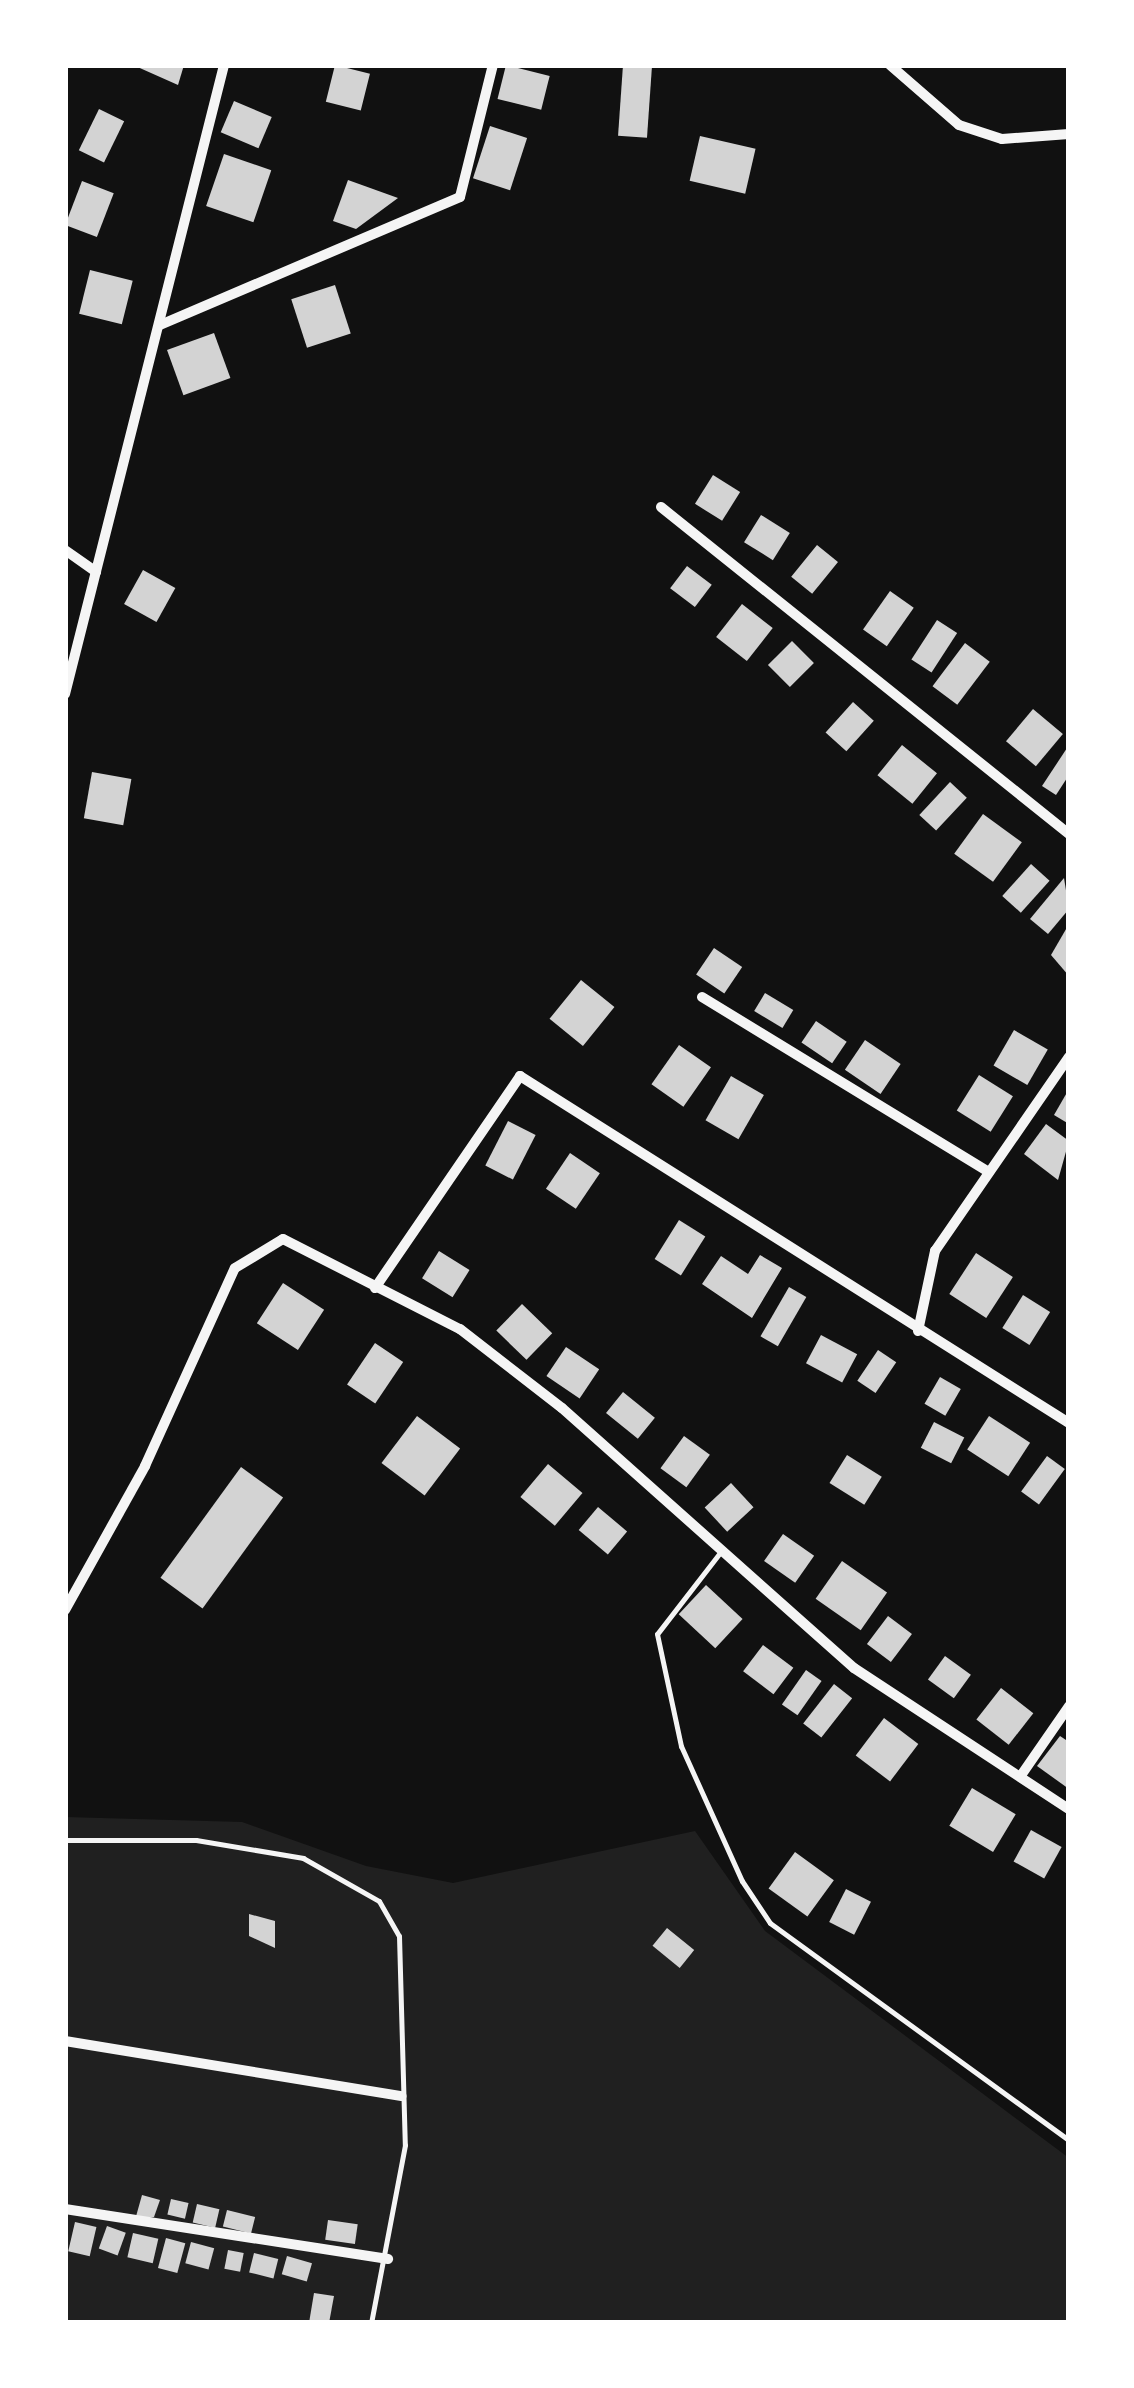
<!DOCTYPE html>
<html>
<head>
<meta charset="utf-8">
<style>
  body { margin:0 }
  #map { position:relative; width:1134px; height:2388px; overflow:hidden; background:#111; font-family:Bitter,serif }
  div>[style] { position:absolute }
  .green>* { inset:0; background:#202020 }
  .building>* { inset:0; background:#d3d3d3; transform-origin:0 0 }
  .service>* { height:5px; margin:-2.5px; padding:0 2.5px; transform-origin:2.5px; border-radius:2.5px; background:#f5f5f5 }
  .minor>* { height:10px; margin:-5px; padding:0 5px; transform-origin:5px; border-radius:5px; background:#f5f5f5 }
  span { translate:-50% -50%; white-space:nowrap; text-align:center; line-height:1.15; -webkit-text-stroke:8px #fff; paint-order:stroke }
  .frame { position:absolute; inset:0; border:68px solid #fff; pointer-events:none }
</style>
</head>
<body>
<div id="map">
  <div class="green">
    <i style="clip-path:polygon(65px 1817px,242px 1822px,366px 1866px,453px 1883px,695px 1831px,765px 1931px,1069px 2158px,1069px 2323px,65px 2323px)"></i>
  </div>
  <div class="building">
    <i style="clip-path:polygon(133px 65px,184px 65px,178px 85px)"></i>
    <i style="left:335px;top:65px;width:36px;height:38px;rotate:14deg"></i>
    <i style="left:506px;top:65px;width:45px;height:35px;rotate:14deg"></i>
    <i style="left:623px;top:65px;width:29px;height:71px;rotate:4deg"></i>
    <i style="left:234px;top:101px;width:41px;height:34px;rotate:23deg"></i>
    <i style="left:99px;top:109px;width:28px;height:46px;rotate:26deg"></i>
    <i style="left:490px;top:126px;width:39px;height:55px;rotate:18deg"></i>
    <i style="left:700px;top:136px;width:57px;height:46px;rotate:13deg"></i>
    <i style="left:224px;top:154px;width:50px;height:55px;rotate:19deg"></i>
    <i style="clip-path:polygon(348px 180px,398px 198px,356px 229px,333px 221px)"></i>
    <i style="left:82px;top:181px;width:34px;height:47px;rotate:21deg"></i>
    <i style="left:90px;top:270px;width:44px;height:45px;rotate:14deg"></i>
    <i style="left:335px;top:285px;width:51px;height:46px;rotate:72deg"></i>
    <i style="left:214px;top:333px;width:48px;height:50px;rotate:70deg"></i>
    <i style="left:713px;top:475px;width:32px;height:34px;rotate:32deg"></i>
    <i style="left:761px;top:515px;width:34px;height:32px;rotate:32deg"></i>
    <i style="left:817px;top:545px;width:27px;height:41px;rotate:39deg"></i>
    <i style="left:687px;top:566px;width:31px;height:28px;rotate:37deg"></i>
    <i style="left:143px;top:570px;width:37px;height:39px;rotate:29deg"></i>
    <i style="left:890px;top:591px;width:29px;height:47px;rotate:35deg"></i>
    <i style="left:742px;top:604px;width:39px;height:42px;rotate:38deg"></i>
    <i style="left:937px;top:620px;width:24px;height:47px;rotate:33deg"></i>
    <i style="left:792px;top:641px;width:31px;height:34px;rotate:45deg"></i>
    <i style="left:965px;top:643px;width:31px;height:54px;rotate:37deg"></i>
    <i style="left:853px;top:702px;width:28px;height:41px;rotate:42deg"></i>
    <i style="left:1033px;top:709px;width:39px;height:42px;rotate:40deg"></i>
    <i style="left:902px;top:745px;width:45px;height:39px;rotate:39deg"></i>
    <i style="clip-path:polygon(1069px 745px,1069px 775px,1056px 795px,1042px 786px)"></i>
    <i style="left:92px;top:772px;width:40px;height:47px;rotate:10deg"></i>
    <i style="left:950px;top:782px;width:23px;height:45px;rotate:43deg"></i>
    <i style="left:983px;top:814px;width:48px;height:49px;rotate:36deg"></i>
    <i style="left:1031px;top:864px;width:25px;height:43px;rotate:42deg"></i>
    <i style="clip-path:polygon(1064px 878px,1069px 909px,1048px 934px,1030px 919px)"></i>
    <i style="clip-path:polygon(1069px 924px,1069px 976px,1051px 955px)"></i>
    <i style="left:714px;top:948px;width:34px;height:32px;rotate:34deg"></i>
    <i style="left:581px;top:980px;width:43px;height:50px;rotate:39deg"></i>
    <i style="left:765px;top:993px;width:33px;height:21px;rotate:31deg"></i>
    <i style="left:816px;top:1021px;width:37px;height:26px;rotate:34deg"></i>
    <i style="left:1014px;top:1030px;width:39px;height:41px;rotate:30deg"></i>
    <i style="left:865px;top:1040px;width:43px;height:36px;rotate:34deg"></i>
    <i style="left:679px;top:1045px;width:39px;height:48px;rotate:35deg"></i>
    <i style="left:979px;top:1075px;width:40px;height:42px;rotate:32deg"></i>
    <i style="left:731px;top:1076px;width:38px;height:51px;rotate:30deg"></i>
    <i style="clip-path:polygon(1069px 1089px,1069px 1124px,1054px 1115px)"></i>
    <i style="left:508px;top:1121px;width:31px;height:50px;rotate:27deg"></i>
    <i style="clip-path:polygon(1046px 1124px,1069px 1141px,1058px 1180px,1024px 1154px)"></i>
    <i style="left:570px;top:1153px;width:36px;height:43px;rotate:34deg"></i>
    <i style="left:679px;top:1220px;width:31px;height:46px;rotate:32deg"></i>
    <i style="left:439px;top:1251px;width:36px;height:32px;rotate:32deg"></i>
    <i style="left:976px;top:1253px;width:44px;height:49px;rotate:33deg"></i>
    <i style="clip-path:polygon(760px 1255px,782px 1268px,752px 1318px,702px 1284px,721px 1256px,748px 1274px)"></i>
    <i style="left:283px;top:1283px;width:49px;height:48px;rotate:33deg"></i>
    <i style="left:789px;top:1287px;width:20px;height:57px;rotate:30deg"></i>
    <i style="left:1023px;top:1295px;width:32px;height:39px;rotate:32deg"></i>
    <i style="left:522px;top:1304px;width:42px;height:37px;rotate:44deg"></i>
    <i style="left:821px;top:1335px;width:41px;height:32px;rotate:28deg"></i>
    <i style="left:375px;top:1343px;width:34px;height:50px;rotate:34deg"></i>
    <i style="left:566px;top:1347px;width:40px;height:35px;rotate:34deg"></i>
    <i style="left:878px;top:1350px;width:22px;height:37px;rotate:34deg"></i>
    <i style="left:940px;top:1377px;width:24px;height:31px;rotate:30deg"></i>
    <i style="left:623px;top:1392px;width:41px;height:27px;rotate:39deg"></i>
    <i style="left:417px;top:1416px;width:54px;height:59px;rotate:37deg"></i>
    <i style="left:989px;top:1416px;width:49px;height:40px;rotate:33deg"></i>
    <i style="left:934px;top:1422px;width:34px;height:29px;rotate:27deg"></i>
    <i style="left:684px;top:1436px;width:32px;height:40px;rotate:36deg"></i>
    <i style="left:847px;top:1455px;width:41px;height:33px;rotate:32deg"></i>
    <i style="left:1047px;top:1456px;width:22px;height:44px;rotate:36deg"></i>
    <i style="left:548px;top:1464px;width:45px;height:43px;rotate:40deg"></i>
    <i style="left:241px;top:1467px;width:52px;height:137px;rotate:36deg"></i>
    <i style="left:731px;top:1483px;width:33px;height:36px;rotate:47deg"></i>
    <i style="left:598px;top:1507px;width:38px;height:30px;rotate:40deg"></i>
    <i style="left:783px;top:1534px;width:38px;height:33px;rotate:35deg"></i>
    <i style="left:842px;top:1561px;width:55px;height:46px;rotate:35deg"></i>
    <i style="left:706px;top:1585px;width:50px;height:40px;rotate:43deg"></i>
    <i style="left:888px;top:1616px;width:30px;height:35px;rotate:37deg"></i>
    <i style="left:763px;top:1645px;width:38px;height:33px;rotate:37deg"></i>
    <i style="left:945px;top:1656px;width:32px;height:29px;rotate:36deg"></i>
    <i style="left:806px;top:1670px;width:19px;height:42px;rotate:35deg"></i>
    <i style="left:834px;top:1684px;width:23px;height:50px;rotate:38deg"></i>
    <i style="left:1001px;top:1688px;width:41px;height:40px;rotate:38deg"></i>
    <i style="left:884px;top:1718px;width:43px;height:47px;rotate:37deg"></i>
    <i style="clip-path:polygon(1060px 1736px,1069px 1742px,1069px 1789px,1037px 1766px)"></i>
    <i style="left:972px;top:1788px;width:51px;height:44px;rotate:31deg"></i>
    <i style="left:1031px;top:1830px;width:35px;height:36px;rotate:29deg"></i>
    <i style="left:795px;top:1852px;width:48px;height:45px;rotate:36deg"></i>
    <i style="left:846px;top:1889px;width:28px;height:37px;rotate:27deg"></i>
    <i style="clip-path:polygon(249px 1914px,275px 1921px,275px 1948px,249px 1936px)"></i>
    <i style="left:667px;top:1928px;width:35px;height:23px;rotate:39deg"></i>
    <i style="clip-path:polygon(142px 2195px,160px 2200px,154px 2217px,135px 2220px)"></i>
    <i style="left:171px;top:2199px;width:18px;height:16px;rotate:13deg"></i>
    <i style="left:197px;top:2204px;width:23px;height:19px;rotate:13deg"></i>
    <i style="left:227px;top:2210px;width:29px;height:17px;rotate:14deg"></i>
    <i style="left:328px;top:2220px;width:30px;height:20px;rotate:8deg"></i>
    <i style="left:75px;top:2222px;width:22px;height:30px;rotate:13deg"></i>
    <i style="left:107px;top:2226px;width:20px;height:24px;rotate:20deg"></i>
    <i style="left:133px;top:2233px;width:26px;height:25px;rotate:13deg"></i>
    <i style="left:166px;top:2238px;width:20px;height:31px;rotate:15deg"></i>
    <i style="left:191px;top:2242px;width:24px;height:22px;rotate:15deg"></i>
    <i style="left:228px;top:2250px;width:16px;height:19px;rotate:11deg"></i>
    <i style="left:254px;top:2253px;width:25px;height:20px;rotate:14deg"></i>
    <i style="left:287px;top:2256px;width:26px;height:19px;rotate:16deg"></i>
    <i style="clip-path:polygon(314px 2293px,334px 2296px,329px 2323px,309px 2323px)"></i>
  </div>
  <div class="service">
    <i style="left:722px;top:1550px;width:106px;rotate:127.7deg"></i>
    <i style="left:657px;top:1634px;width:115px;rotate:77.9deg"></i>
    <i style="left:681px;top:1746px;width:148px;rotate:65.7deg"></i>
    <i style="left:742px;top:1881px;width:50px;rotate:56.3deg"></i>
    <i style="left:770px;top:1923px;width:369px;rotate:36deg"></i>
    <i style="left:65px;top:1840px;width:131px"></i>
    <i style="left:196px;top:1840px;width:109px;rotate:9.5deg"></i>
    <i style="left:303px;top:1858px;width:87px;rotate:29.5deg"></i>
    <i style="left:379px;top:1901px;width:40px;rotate:60.3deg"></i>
    <i style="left:399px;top:1936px;width:209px;rotate:88.4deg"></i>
    <i style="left:405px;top:2145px;width:181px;rotate:100.8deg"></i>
  </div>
  <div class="minor">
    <i style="left:890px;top:65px;width:91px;rotate:41deg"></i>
    <i style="left:959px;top:125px;width:45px;rotate:18deg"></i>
    <i style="left:1002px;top:139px;width:67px;rotate:-4.3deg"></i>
    <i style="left:160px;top:325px;width:326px;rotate:-23.1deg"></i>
    <i style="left:460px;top:197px;width:136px;rotate:-76deg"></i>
    <i style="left:661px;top:507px;width:523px;rotate:38.71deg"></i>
    <i style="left:65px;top:550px;width:38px;rotate:35deg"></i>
    <i style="left:65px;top:694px;width:649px;rotate:-75.81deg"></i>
    <i style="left:702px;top:997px;width:336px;rotate:31.4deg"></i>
    <i style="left:375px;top:1288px;width:257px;rotate:-55.6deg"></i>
    <i style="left:520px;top:1076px;width:649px;rotate:32.3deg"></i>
    <i style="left:918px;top:1331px;width:82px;rotate:-78deg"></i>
    <i style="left:935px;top:1251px;width:236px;rotate:-55.4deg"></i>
    <i style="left:65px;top:1610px;width:165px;rotate:-60.9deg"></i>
    <i style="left:145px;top:1466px;width:217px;rotate:-65.6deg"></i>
    <i style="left:235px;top:1268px;width:56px;rotate:-31.1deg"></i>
    <i style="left:283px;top:1239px;width:199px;rotate:27deg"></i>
    <i style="left:460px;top:1329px;width:129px;rotate:37.8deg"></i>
    <i style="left:562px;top:1408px;width:391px;rotate:41.7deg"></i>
    <i style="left:854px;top:1668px;width:257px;rotate:33.3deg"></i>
    <i style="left:1022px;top:1774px;width:83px;rotate:-55.3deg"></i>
    <i style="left:65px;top:2041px;width:341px;rotate:9.3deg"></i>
    <i style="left:65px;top:2209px;width:327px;rotate:8.8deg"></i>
  </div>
  <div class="frame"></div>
</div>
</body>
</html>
